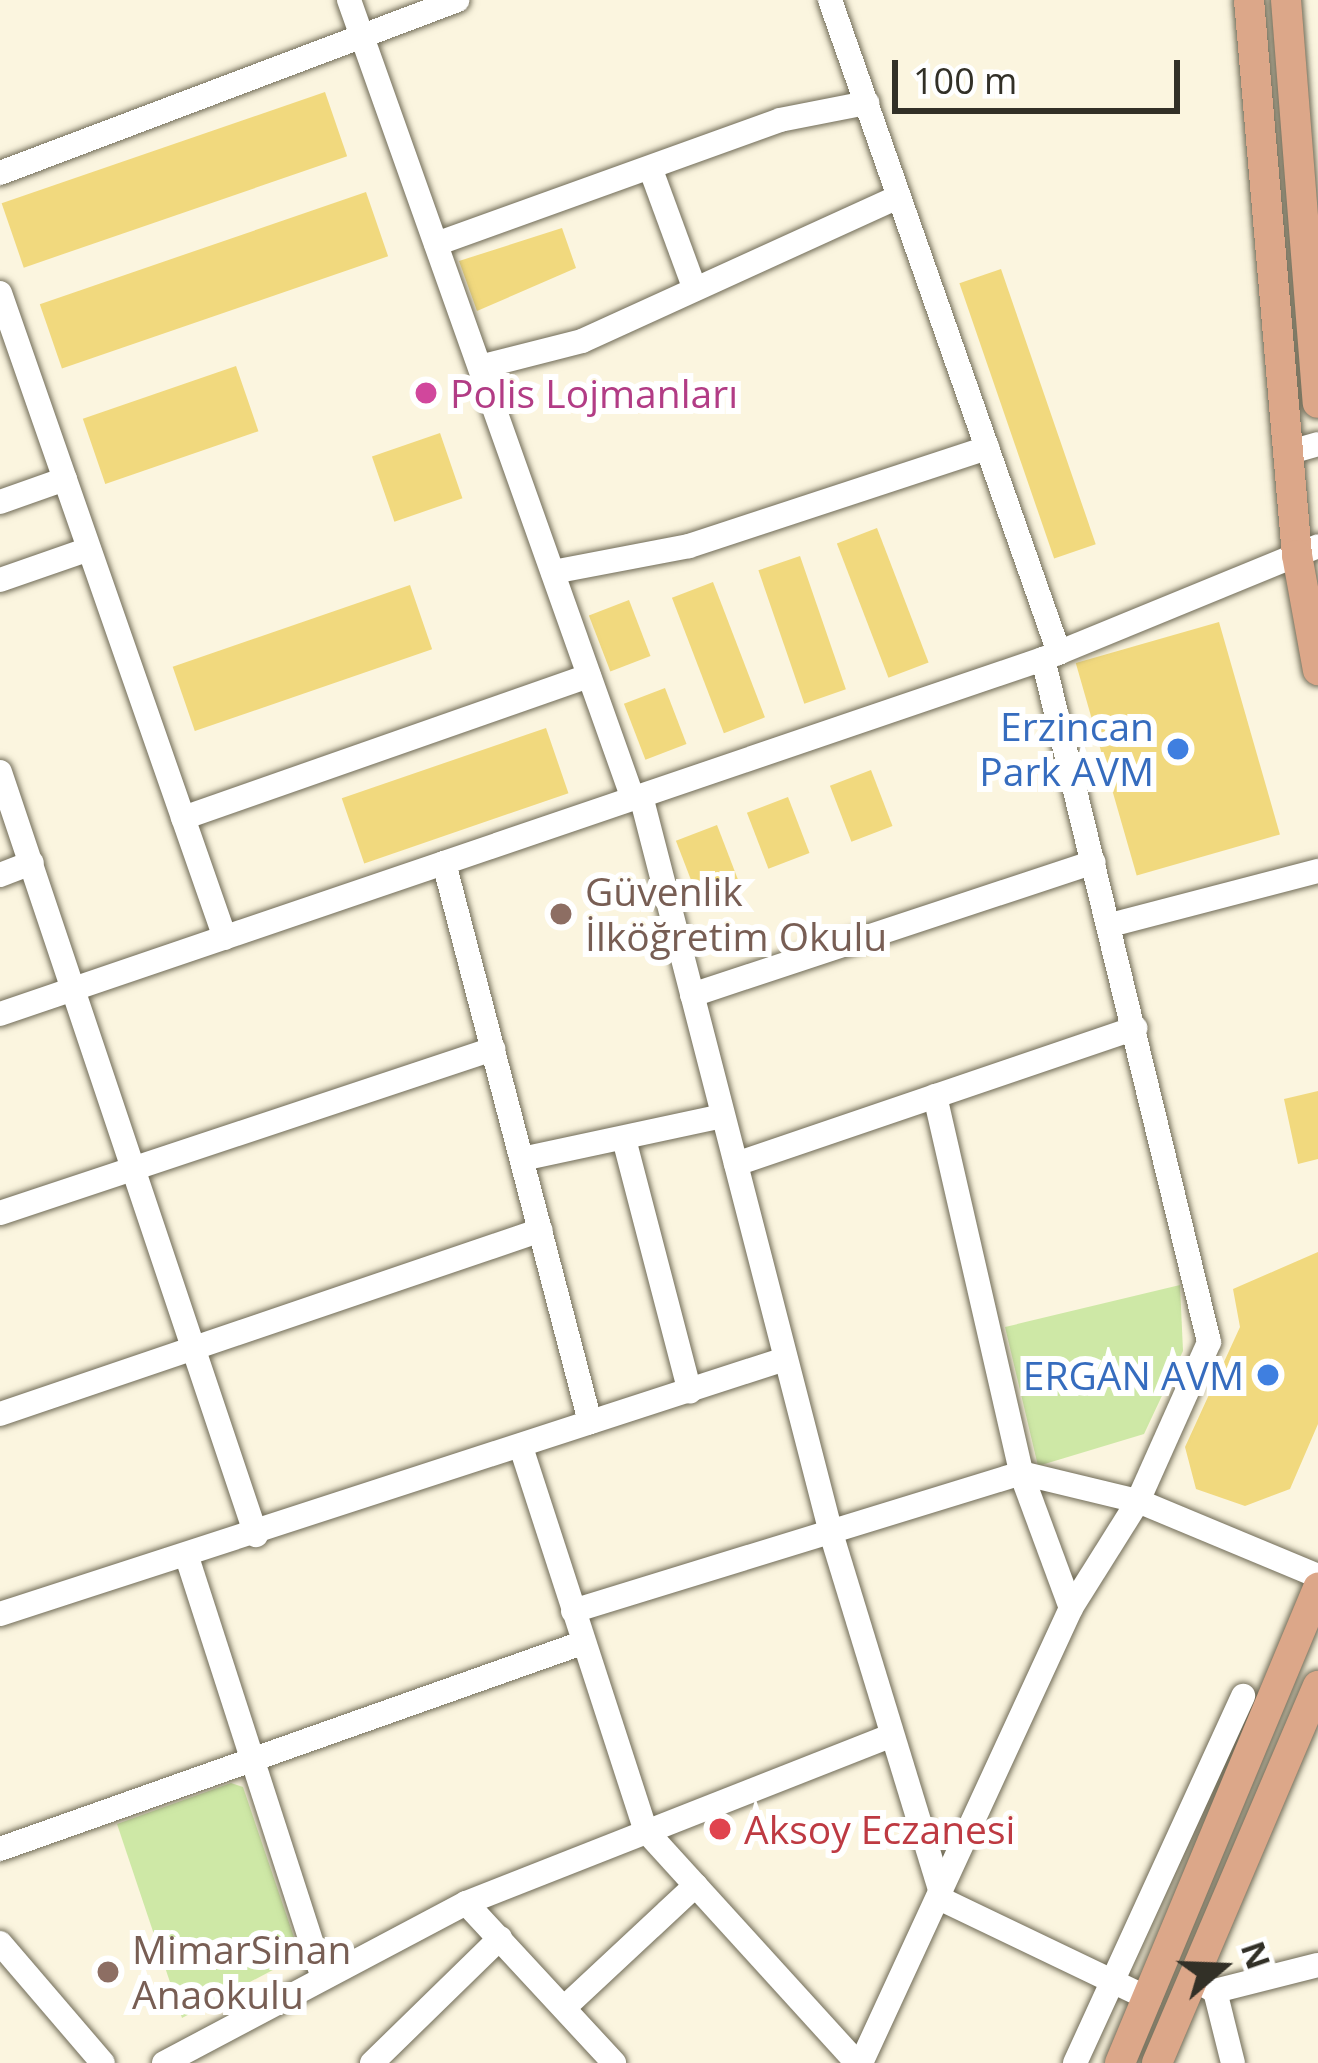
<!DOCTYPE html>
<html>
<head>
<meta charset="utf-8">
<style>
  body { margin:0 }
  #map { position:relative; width:1318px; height:2063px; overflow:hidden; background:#fbf5df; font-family:"Open Sans",sans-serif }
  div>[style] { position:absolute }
  .green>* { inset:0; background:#cee8a6 }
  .building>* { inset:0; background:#f1d97e; transform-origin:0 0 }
  .roads { filter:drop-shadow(0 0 3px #706b57) drop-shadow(0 0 3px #706b57) }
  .minor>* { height:24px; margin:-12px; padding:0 12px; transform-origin:12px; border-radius:12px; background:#fff }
  .major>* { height:30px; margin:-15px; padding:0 15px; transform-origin:15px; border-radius:15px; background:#dca789 }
  .dots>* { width:33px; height:33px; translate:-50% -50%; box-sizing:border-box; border:6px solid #fff; border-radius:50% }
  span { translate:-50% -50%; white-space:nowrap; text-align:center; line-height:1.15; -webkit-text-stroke:12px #fff; paint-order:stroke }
  .hotel-label { font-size:39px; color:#b23c85 }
  .left { translate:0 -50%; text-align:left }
  .shop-label { font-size:39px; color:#366cbe }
  .right { translate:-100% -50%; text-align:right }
  .education-label { font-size:39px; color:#785e54 }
  .health-label { font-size:39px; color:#be3a42 }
  .north { position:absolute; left:1162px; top:1907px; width:120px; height:120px; -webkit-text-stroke:9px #fff; paint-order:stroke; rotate:71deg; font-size:33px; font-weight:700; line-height:48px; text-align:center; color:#323027 }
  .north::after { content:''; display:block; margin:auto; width:42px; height:54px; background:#323027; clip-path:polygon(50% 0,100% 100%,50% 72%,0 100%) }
  .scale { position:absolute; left:892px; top:60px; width:288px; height:54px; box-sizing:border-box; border:6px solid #323027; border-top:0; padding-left:15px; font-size:36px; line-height:42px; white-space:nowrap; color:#323027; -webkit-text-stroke:9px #fff; paint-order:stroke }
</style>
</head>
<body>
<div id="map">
  <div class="green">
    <i style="clip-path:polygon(1180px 1285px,1183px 1351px,1144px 1434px,1038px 1466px,1005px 1327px)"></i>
    <i style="clip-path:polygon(231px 1783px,243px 1787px,296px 1943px,286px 1963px,182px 2018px,117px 1824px)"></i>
  </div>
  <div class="building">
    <i style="left:325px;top:92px;width:68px;height:342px;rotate:71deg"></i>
    <i style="left:366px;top:192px;width:68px;height:345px;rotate:71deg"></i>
    <i style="clip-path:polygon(562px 228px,576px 268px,477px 311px,459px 261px)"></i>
    <i style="left:1001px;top:269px;width:291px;height:44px;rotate:71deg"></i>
    <i style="left:236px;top:366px;width:69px;height:162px;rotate:71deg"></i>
    <i style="left:440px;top:433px;width:69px;height:72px;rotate:71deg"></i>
    <i style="left:877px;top:528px;width:144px;height:43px;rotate:69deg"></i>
    <i style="left:800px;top:556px;width:141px;height:44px;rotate:71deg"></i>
    <i style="left:713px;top:582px;width:145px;height:44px;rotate:69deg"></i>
    <i style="left:410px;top:585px;width:68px;height:251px;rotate:71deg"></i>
    <i style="left:629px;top:600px;width:60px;height:43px;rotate:69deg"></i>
    <i style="left:1219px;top:622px;width:221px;height:149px;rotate:74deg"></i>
    <i style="left:665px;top:688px;width:60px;height:44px;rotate:69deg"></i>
    <i style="left:546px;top:728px;width:69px;height:216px;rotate:71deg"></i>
    <i style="left:871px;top:770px;width:60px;height:44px;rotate:69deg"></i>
    <i style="left:788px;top:797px;width:60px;height:44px;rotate:69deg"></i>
    <i style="left:717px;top:825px;width:60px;height:44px;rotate:69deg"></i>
    <i style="clip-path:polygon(1318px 1091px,1318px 1159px,1298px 1164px,1284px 1099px)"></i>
    <i style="clip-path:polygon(1318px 1252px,1318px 1424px,1290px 1489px,1245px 1506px,1196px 1489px,1185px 1447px,1240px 1327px,1233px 1289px)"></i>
  </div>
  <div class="roads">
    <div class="minor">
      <i style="left:349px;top:0;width:848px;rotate:70.43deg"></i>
      <i style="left:830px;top:0;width:692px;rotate:70.67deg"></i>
      <i style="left:651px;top:170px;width:125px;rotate:69.8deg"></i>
      <i style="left:0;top:173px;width:489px;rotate:-20.7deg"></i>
      <i style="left:436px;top:244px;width:366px;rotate:-19.8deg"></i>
      <i style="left:780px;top:120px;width:89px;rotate:-11.1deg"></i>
      <i style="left:0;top:293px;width:683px;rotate:70.77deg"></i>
      <i style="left:480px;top:367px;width:105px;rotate:-14.3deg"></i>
      <i style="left:582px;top:341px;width:347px;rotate:-24.5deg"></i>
      <i style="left:1287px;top:453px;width:32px;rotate:-16deg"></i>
      <i style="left:0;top:502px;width:69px;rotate:-19.5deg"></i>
      <i style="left:553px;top:572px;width:138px;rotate:-10.8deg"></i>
      <i style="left:689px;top:546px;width:314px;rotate:-18.2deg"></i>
      <i style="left:0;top:580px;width:94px;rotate:-19.2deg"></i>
      <i style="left:0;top:772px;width:805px;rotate:71.45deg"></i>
      <i style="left:641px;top:796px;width:761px;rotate:75.54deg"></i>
      <i style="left:831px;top:1533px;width:384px;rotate:73deg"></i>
      <i style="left:943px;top:1900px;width:229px;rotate:25.6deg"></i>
      <i style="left:183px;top:818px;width:430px;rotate:-19.3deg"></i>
      <i style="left:444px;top:863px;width:578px;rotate:75.36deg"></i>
      <i style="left:0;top:875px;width:34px;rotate:-21deg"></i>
      <i style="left:1110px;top:925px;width:215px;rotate:-14.6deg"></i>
      <i style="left:692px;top:995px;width:423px;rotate:-18.3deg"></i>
      <i style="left:0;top:1014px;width:1102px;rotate:-18.8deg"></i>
      <i style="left:1043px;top:659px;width:297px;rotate:-22.3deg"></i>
      <i style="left:935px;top:1096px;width:387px;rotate:77.1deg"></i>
      <i style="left:1021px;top:1473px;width:144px;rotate:69.7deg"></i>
      <i style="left:624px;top:1139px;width:261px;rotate:75.4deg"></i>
      <i style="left:522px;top:1159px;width:205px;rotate:-12.1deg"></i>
      <i style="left:736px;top:1164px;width:422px;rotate:-18.8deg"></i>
      <i style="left:0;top:1213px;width:520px;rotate:-18.4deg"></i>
      <i style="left:0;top:1414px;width:571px;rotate:-18.78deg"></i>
      <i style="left:521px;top:1447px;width:404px;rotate:72deg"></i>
      <i style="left:646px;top:1831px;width:314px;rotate:47.7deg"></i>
      <i style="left:187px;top:1557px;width:442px;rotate:72.1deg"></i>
      <i style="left:573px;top:1611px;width:469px;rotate:-17.1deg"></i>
      <i style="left:1021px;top:1473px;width:120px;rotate:13.5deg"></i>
      <i style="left:1138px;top:1501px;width:195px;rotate:22.6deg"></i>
      <i style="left:0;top:1614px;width:825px;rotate:-18deg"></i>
      <i style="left:0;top:1849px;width:617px;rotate:-19.49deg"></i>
      <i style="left:466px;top:1903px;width:218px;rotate:47.2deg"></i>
      <i style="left:0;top:1943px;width:158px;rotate:49.4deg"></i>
      <i style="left:1194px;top:1980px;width:24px;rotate:28deg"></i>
      <i style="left:1215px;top:1991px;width:106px;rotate:-14.2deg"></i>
      <i style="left:1215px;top:1991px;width:74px;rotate:76deg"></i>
      <i style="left:564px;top:2008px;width:180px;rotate:-43deg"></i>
      <i style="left:164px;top:2063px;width:342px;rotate:-27.9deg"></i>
      <i style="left:466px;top:1903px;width:455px;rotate:-21.5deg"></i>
      <i style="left:372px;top:2063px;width:179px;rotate:-44.3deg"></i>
      <i style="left:861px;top:2063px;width:501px;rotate:-65.22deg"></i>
      <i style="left:1071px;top:1608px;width:126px;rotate:-57.9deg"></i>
      <i style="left:1138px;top:1501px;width:174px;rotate:-65.9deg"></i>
      <i style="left:1209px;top:1342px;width:703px;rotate:-103.66deg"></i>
      <i style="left:1075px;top:2063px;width:404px;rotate:-65.4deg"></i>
    </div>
    <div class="major">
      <i style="left:1249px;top:0;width:557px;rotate:85.06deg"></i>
      <i style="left:1297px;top:555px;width:117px;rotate:79.7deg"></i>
      <i style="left:1286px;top:0;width:404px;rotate:85.5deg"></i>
      <i style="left:1120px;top:2063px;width:515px;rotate:-67.37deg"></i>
      <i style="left:1157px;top:2063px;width:410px;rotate:-66.9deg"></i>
    </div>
  </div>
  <div class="dots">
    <i style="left:426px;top:393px;background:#d1479c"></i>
    <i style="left:1178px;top:749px;background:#3f7fe0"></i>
    <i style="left:561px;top:914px;background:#8d6e63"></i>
    <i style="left:1268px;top:1375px;background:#3f7fe0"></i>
    <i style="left:720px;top:1829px;background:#e0444e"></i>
    <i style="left:108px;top:1972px;background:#8d6e63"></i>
  </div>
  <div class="hotel-label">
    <span class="left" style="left:450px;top:393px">Polis Lojmanları</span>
  </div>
  <div class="shop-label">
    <span class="right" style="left:1154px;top:749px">Erzincan<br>Park AVM</span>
    <span class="right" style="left:1244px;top:1375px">ERGAN AVM</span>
  </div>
  <div class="education-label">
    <span class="left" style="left:585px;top:914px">Güvenlik<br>İlköğretim Okulu</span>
    <span class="left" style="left:132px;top:1972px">MimarSinan<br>Anaokulu</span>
  </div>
  <div class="health-label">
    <span class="left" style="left:744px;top:1829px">Aksoy Eczanesi</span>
  </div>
  <div class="north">N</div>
  <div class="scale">100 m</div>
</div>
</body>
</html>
